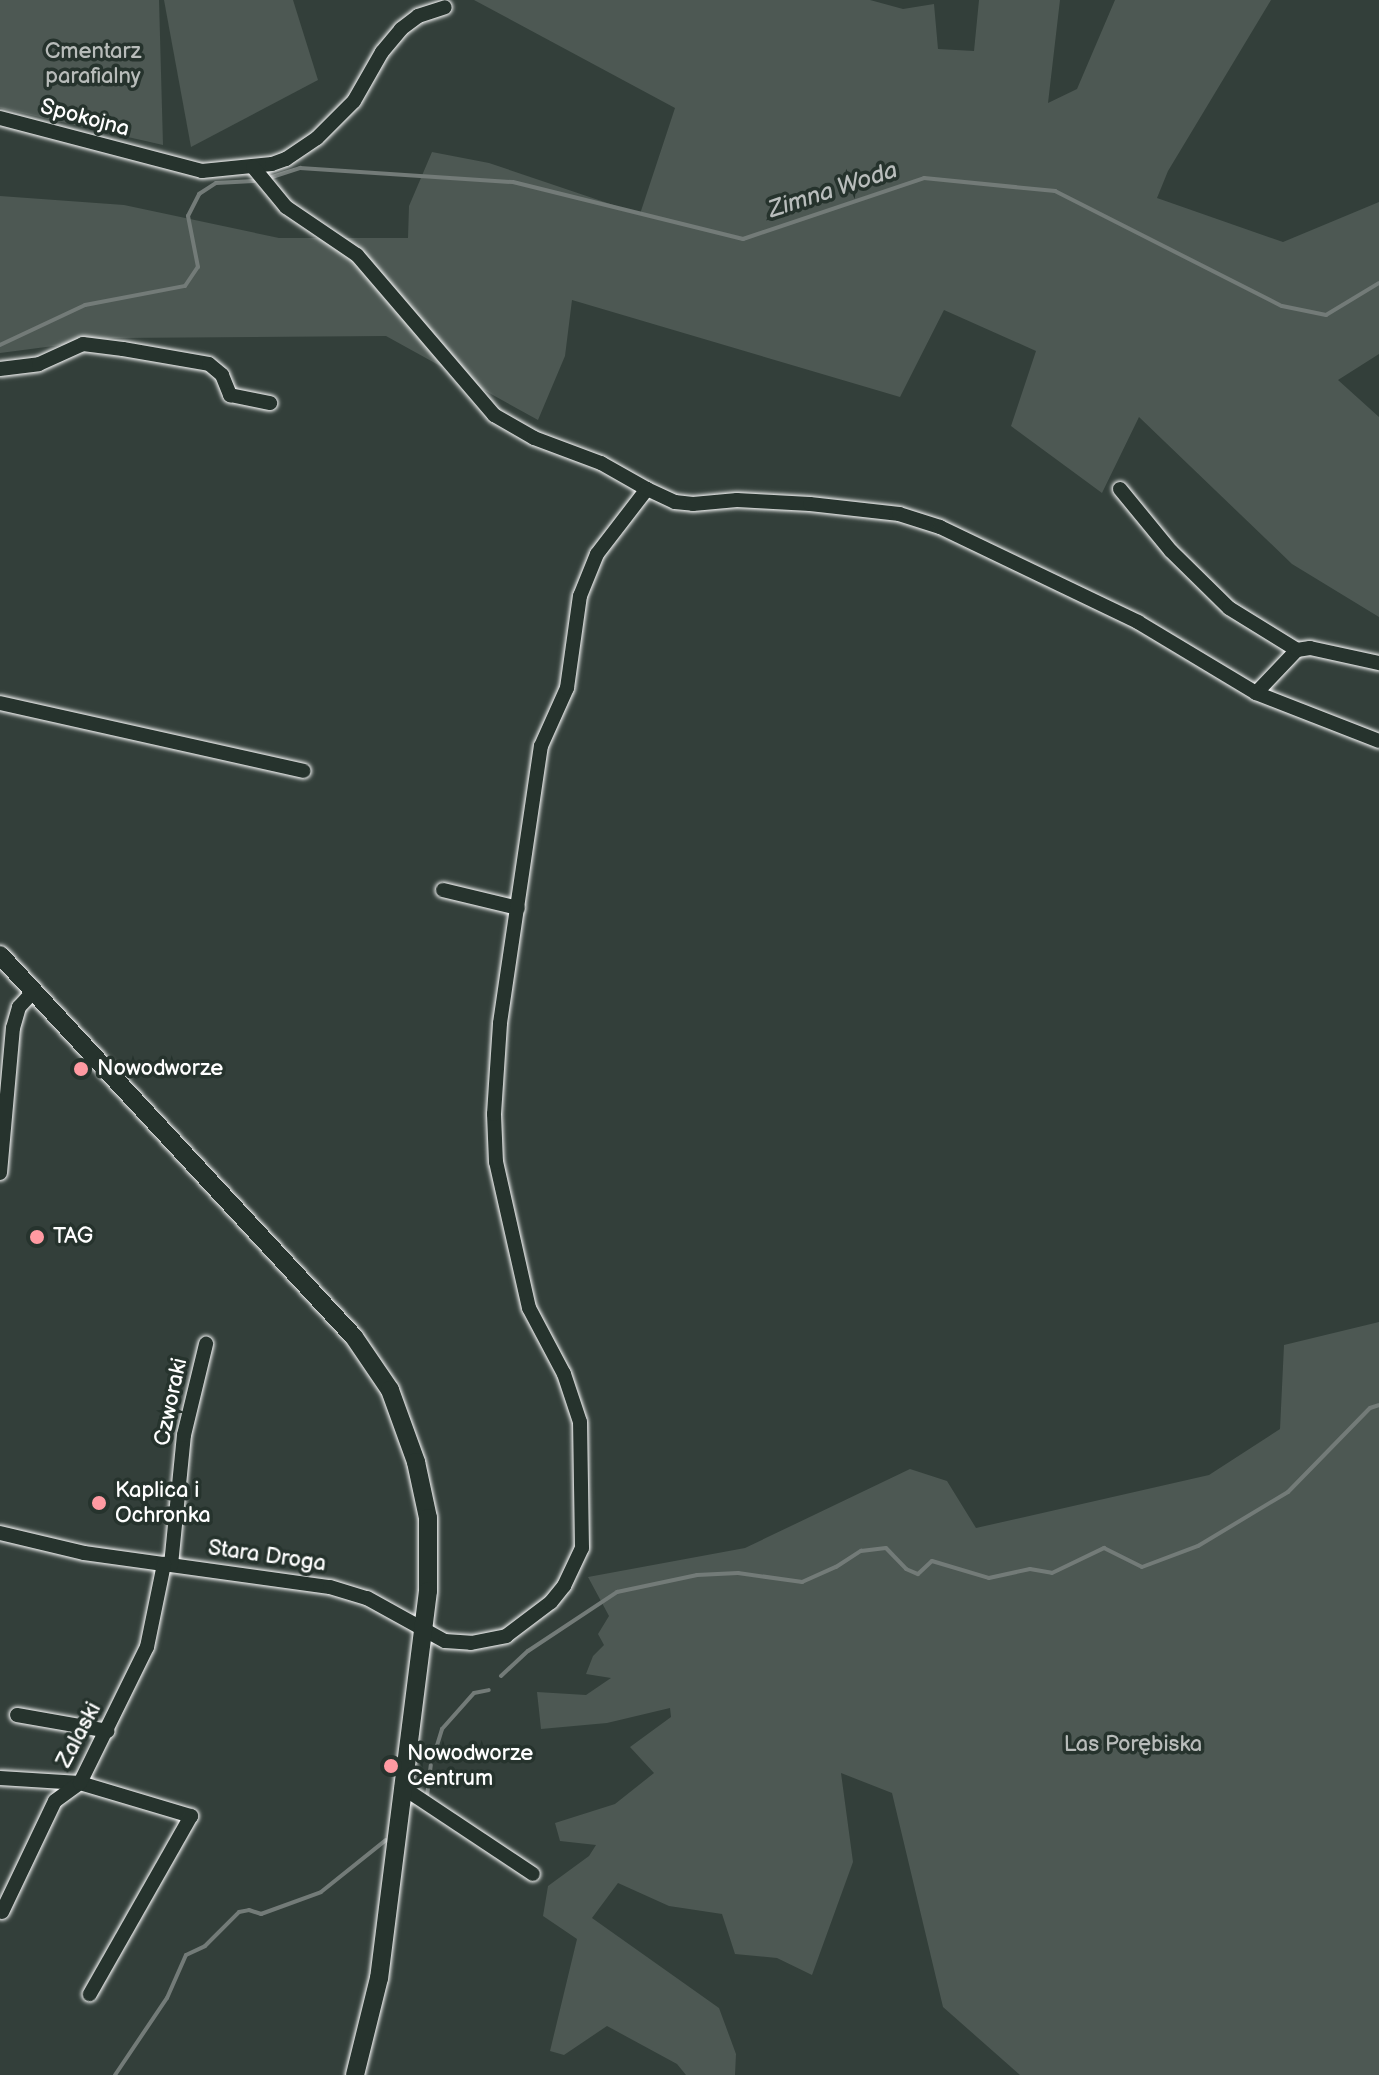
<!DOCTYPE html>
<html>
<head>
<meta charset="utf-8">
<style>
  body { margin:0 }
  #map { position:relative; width:1379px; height:2075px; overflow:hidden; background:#333f3a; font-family:"Balsamiq Sans",sans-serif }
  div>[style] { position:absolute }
  .green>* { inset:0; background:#4d5853 }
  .stream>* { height:4px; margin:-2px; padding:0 2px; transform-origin:2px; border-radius:2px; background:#737b78 }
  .roads { filter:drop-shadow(0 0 2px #fff) drop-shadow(0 0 2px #fff) }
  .minor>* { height:14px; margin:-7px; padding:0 7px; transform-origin:7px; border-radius:7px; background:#26332d }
  .major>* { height:18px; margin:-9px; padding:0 9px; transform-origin:9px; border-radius:9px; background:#26332d }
  .dots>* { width:22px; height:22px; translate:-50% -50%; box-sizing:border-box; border:4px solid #26332d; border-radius:50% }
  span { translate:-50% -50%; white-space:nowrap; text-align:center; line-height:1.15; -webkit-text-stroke:7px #26332d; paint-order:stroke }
  .park-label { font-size:22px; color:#b8bcba }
  .street-label { font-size:22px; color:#fff }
  .poi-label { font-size:22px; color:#fff }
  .left { translate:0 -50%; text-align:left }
  .water-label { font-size:24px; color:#b9bdbc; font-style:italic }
</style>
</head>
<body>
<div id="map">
  <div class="green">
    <i style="clip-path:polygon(0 0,159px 0,163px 145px,0 108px)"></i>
    <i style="clip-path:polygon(164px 0,293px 0,318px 80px,191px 147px)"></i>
    <i style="clip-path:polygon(474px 0,870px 0,903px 9px,934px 4px,938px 49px,974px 51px,979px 0,1060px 0,1048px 103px,1077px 89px,1115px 0,1271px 0,1168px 171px,1157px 198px,1283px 242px,1379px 202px,1379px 354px,1338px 380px,1379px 417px,1379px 617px,1292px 564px,1139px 417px,1102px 493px,1011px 426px,1036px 351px,944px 310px,900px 397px,572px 300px,565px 356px,538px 420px,386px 336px,115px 338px,0 353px,0 196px,124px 205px,279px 238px,408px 238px,409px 206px,432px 152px,489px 163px,640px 214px,675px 108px)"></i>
    <i style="clip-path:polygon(1379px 1322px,1379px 2075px,1020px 2075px,943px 2007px,892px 1793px,841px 1773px,853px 1862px,812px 1975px,777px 1958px,735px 1954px,722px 1914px,669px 1906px,618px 1883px,592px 1918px,719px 2008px,736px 2054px,735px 2075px,686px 2075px,677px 2064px,607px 2026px,564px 2055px,550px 2051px,577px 1939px,543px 1916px,548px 1886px,589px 1856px,596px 1845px,560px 1841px,555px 1823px,615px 1804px,654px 1773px,630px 1747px,671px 1717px,670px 1708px,607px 1723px,541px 1729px,537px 1692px,586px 1695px,611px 1678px,586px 1674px,593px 1656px,604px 1645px,598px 1634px,609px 1616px,588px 1577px,745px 1548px,910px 1469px,947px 1481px,976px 1528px,1209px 1475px,1280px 1429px,1284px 1345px)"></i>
  </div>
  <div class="stream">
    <i style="left:269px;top:178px;width:33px;rotate:-18deg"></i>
    <i style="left:300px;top:168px;width:213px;rotate:3.8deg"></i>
    <i style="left:513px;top:182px;width:237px;rotate:13.9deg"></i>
    <i style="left:743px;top:239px;width:191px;rotate:-18.6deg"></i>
    <i style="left:924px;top:178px;width:132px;rotate:5.7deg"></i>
    <i style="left:1055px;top:191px;width:254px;rotate:26.9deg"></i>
    <i style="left:1282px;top:306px;width:45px;rotate:11.6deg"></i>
    <i style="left:1326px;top:315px;width:62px;rotate:-31.1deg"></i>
    <i style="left:0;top:345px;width:94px;rotate:-25.2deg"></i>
    <i style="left:85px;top:305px;width:102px;rotate:-10.8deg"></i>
    <i style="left:185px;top:286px;width:23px;rotate:-56deg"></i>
    <i style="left:198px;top:267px;width:52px;rotate:-101.1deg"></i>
    <i style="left:188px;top:216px;width:25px;rotate:-63deg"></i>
    <i style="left:199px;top:194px;width:20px;rotate:-33deg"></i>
    <i style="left:216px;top:183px;width:38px;rotate:-3deg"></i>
    <i style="left:501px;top:1676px;width:37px;rotate:-43deg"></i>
    <i style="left:528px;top:1651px;width:107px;rotate:-33.5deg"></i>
    <i style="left:617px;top:1592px;width:82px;rotate:-12deg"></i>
    <i style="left:697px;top:1575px;width:41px;rotate:-2.8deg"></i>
    <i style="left:738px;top:1573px;width:65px;rotate:8deg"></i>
    <i style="left:802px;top:1582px;width:37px;rotate:-24deg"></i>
    <i style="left:836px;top:1567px;width:30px;rotate:-33deg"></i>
    <i style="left:861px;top:1551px;width:25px;rotate:-7deg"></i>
    <i style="left:886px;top:1548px;width:29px;rotate:46deg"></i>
    <i style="left:906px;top:1569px;width:13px;rotate:23deg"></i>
    <i style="left:918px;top:1574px;width:19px;rotate:-43deg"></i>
    <i style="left:932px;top:1561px;width:59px;rotate:16.6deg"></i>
    <i style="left:989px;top:1578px;width:42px;rotate:-12.4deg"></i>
    <i style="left:1030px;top:1569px;width:22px;rotate:10deg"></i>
    <i style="left:1052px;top:1573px;width:58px;rotate:-25.7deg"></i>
    <i style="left:1104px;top:1548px;width:42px;rotate:26.6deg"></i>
    <i style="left:1142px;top:1567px;width:60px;rotate:-20.6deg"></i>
    <i style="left:1198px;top:1546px;width:105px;rotate:-31deg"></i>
    <i style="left:1288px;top:1492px;width:117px;rotate:-45.7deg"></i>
    <i style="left:1370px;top:1408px;width:9px;rotate:-18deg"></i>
    <i style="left:435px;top:1752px;width:24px;rotate:-73deg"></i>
    <i style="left:442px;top:1729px;width:48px;rotate:-48.4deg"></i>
    <i style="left:474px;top:1693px;width:15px;rotate:-11deg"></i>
    <i style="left:427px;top:1796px;width:31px;rotate:-83deg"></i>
    <i style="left:115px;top:2075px;width:93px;rotate:-56deg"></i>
    <i style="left:167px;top:1998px;width:47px;rotate:-66.2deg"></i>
    <i style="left:186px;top:1955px;width:21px;rotate:-25deg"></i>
    <i style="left:205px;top:1946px;width:48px;rotate:-45deg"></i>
    <i style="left:239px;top:1912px;width:10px;rotate:-11deg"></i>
    <i style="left:249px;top:1910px;width:13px;rotate:18deg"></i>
    <i style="left:261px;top:1914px;width:64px;rotate:-20.1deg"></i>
    <i style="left:321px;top:1892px;width:83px;rotate:-38.7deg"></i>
  </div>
  <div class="roads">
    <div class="minor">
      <i style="left:0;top:118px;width:209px;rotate:14.7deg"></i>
      <i style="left:202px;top:171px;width:70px;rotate:-5.7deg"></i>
      <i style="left:272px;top:164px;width:15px;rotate:-20deg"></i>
      <i style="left:286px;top:159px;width:37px;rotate:-34deg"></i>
      <i style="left:317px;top:138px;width:52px;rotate:-45deg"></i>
      <i style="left:354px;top:101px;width:56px;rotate:-60.3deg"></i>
      <i style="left:382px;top:52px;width:30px;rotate:-50deg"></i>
      <i style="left:401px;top:29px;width:21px;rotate:-37deg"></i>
      <i style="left:418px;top:16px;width:28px;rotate:-18deg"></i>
      <i style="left:253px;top:167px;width:52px;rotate:50.5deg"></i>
      <i style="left:286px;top:207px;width:86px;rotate:34.1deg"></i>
      <i style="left:357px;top:255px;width:211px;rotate:49.4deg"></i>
      <i style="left:494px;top:415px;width:46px;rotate:29.9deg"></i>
      <i style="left:534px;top:438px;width:72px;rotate:20.5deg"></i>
      <i style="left:601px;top:463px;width:53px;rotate:29.5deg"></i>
      <i style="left:0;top:369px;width:39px;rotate:-7deg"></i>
      <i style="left:39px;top:364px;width:48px;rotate:-24.4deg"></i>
      <i style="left:83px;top:344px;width:40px;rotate:7.1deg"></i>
      <i style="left:123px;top:349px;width:87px;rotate:9.9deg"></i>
      <i style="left:209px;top:364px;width:17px;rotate:40deg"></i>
      <i style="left:222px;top:375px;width:22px;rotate:68deg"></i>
      <i style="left:230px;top:395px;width:41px;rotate:11.3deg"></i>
      <i style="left:1120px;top:489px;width:80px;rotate:50.6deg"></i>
      <i style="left:1171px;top:551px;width:81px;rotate:44.5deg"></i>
      <i style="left:1229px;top:608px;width:80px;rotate:31.7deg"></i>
      <i style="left:1256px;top:693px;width:59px;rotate:-46.4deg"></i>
      <i style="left:1297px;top:650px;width:13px;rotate:-9deg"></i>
      <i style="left:1310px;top:648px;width:71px;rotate:12.3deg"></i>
      <i style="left:0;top:703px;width:311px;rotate:12.6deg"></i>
      <i style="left:443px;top:890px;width:77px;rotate:13.5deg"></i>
      <i style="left:0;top:1173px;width:146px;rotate:-84.9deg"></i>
      <i style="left:13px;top:1028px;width:22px;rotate:-74deg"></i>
      <i style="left:19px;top:1007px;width:21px;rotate:-47deg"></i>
      <i style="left:0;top:1533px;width:86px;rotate:13.4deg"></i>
      <i style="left:84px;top:1553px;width:248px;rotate:7.9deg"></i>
      <i style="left:330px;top:1587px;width:39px;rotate:17deg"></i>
      <i style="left:367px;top:1598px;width:89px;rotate:28.9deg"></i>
      <i style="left:445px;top:1641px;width:26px;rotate:4deg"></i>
      <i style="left:471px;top:1643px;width:36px;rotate:-11deg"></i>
      <i style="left:506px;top:1636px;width:56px;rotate:-37.1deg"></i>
      <i style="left:551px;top:1602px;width:21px;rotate:-51deg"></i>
      <i style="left:564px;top:1586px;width:42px;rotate:-64.7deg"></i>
      <i style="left:582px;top:1548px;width:126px;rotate:-90.9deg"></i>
      <i style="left:580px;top:1422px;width:51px;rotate:-108.4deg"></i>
      <i style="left:564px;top:1374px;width:75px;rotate:-117.9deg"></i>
      <i style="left:529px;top:1308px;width:150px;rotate:-102.7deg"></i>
      <i style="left:496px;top:1162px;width:48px;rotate:-92.4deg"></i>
      <i style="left:494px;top:1114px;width:91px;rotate:-86.2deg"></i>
      <i style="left:500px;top:1023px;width:280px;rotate:-81.6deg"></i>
      <i style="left:541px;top:746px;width:64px;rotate:-65.9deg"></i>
      <i style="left:567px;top:688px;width:93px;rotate:-82deg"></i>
      <i style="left:580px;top:596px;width:45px;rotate:-68deg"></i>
      <i style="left:597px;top:554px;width:82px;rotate:-52.4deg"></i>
      <i style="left:647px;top:489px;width:31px;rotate:25deg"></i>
      <i style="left:675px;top:502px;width:18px;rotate:6deg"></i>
      <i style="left:693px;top:504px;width:44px;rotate:-5.2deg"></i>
      <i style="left:737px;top:500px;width:73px;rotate:3.1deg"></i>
      <i style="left:810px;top:504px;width:90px;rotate:6.4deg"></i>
      <i style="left:899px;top:514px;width:43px;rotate:17.6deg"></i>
      <i style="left:940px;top:527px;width:220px;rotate:25.6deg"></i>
      <i style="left:1138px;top:622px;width:138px;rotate:31deg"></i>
      <i style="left:1256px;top:693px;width:132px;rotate:21.3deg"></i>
      <i style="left:171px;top:1565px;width:131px;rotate:-84.3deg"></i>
      <i style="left:184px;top:1435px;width:94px;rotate:-76.4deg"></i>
      <i style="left:17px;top:1715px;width:92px;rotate:10deg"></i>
      <i style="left:0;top:1778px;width:80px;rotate:3.6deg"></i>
      <i style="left:80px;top:1783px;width:116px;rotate:16.6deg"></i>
      <i style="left:191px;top:1816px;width:205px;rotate:119.6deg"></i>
      <i style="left:402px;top:1787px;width:157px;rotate:33.6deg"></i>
      <i style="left:2px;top:1912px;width:123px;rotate:-64.5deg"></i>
      <i style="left:55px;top:1801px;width:31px;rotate:-36deg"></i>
      <i style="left:80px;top:1783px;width:152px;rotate:-63.8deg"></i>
      <i style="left:147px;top:1647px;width:85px;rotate:-78.4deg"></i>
    </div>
    <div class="major">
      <i style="left:0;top:955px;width:521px;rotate:47.18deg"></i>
      <i style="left:354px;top:1337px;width:64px;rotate:55.8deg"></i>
      <i style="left:390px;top:1390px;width:77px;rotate:70.1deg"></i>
      <i style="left:416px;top:1462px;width:57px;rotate:77.9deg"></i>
      <i style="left:428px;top:1518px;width:73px;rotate:90deg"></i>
      <i style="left:428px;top:1591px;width:390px;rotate:97.2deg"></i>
      <i style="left:379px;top:1978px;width:100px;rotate:103.9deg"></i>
    </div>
  </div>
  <div class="dots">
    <i style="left:81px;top:1069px;background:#ff9aa2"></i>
    <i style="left:37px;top:1237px;background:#ff9aa2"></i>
    <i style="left:99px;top:1503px;background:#ff9aa2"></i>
    <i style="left:391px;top:1766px;background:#ff9aa2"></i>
  </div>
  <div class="park-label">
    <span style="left:93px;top:64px">Cmentarz<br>parafialny</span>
    <span style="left:1133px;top:1745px">Las Porębiska</span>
  </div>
  <div class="street-label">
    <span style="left:85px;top:118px;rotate:15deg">Spokojna</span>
    <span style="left:171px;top:1402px;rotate:-78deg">Czworaki</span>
    <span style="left:267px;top:1556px;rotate:8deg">Stara Droga</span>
    <span style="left:79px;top:1735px;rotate:-62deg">Zalaski</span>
  </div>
  <div class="poi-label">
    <span class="left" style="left:97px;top:1069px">Nowodworze</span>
    <span class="left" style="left:53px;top:1237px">TAG</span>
    <span class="left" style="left:115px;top:1503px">Kaplica i<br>Ochronka</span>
    <span class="left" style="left:407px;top:1766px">Nowodworze<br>Centrum</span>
  </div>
  <div class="water-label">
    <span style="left:833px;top:190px;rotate:-18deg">Zimna Woda</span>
  </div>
</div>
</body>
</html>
